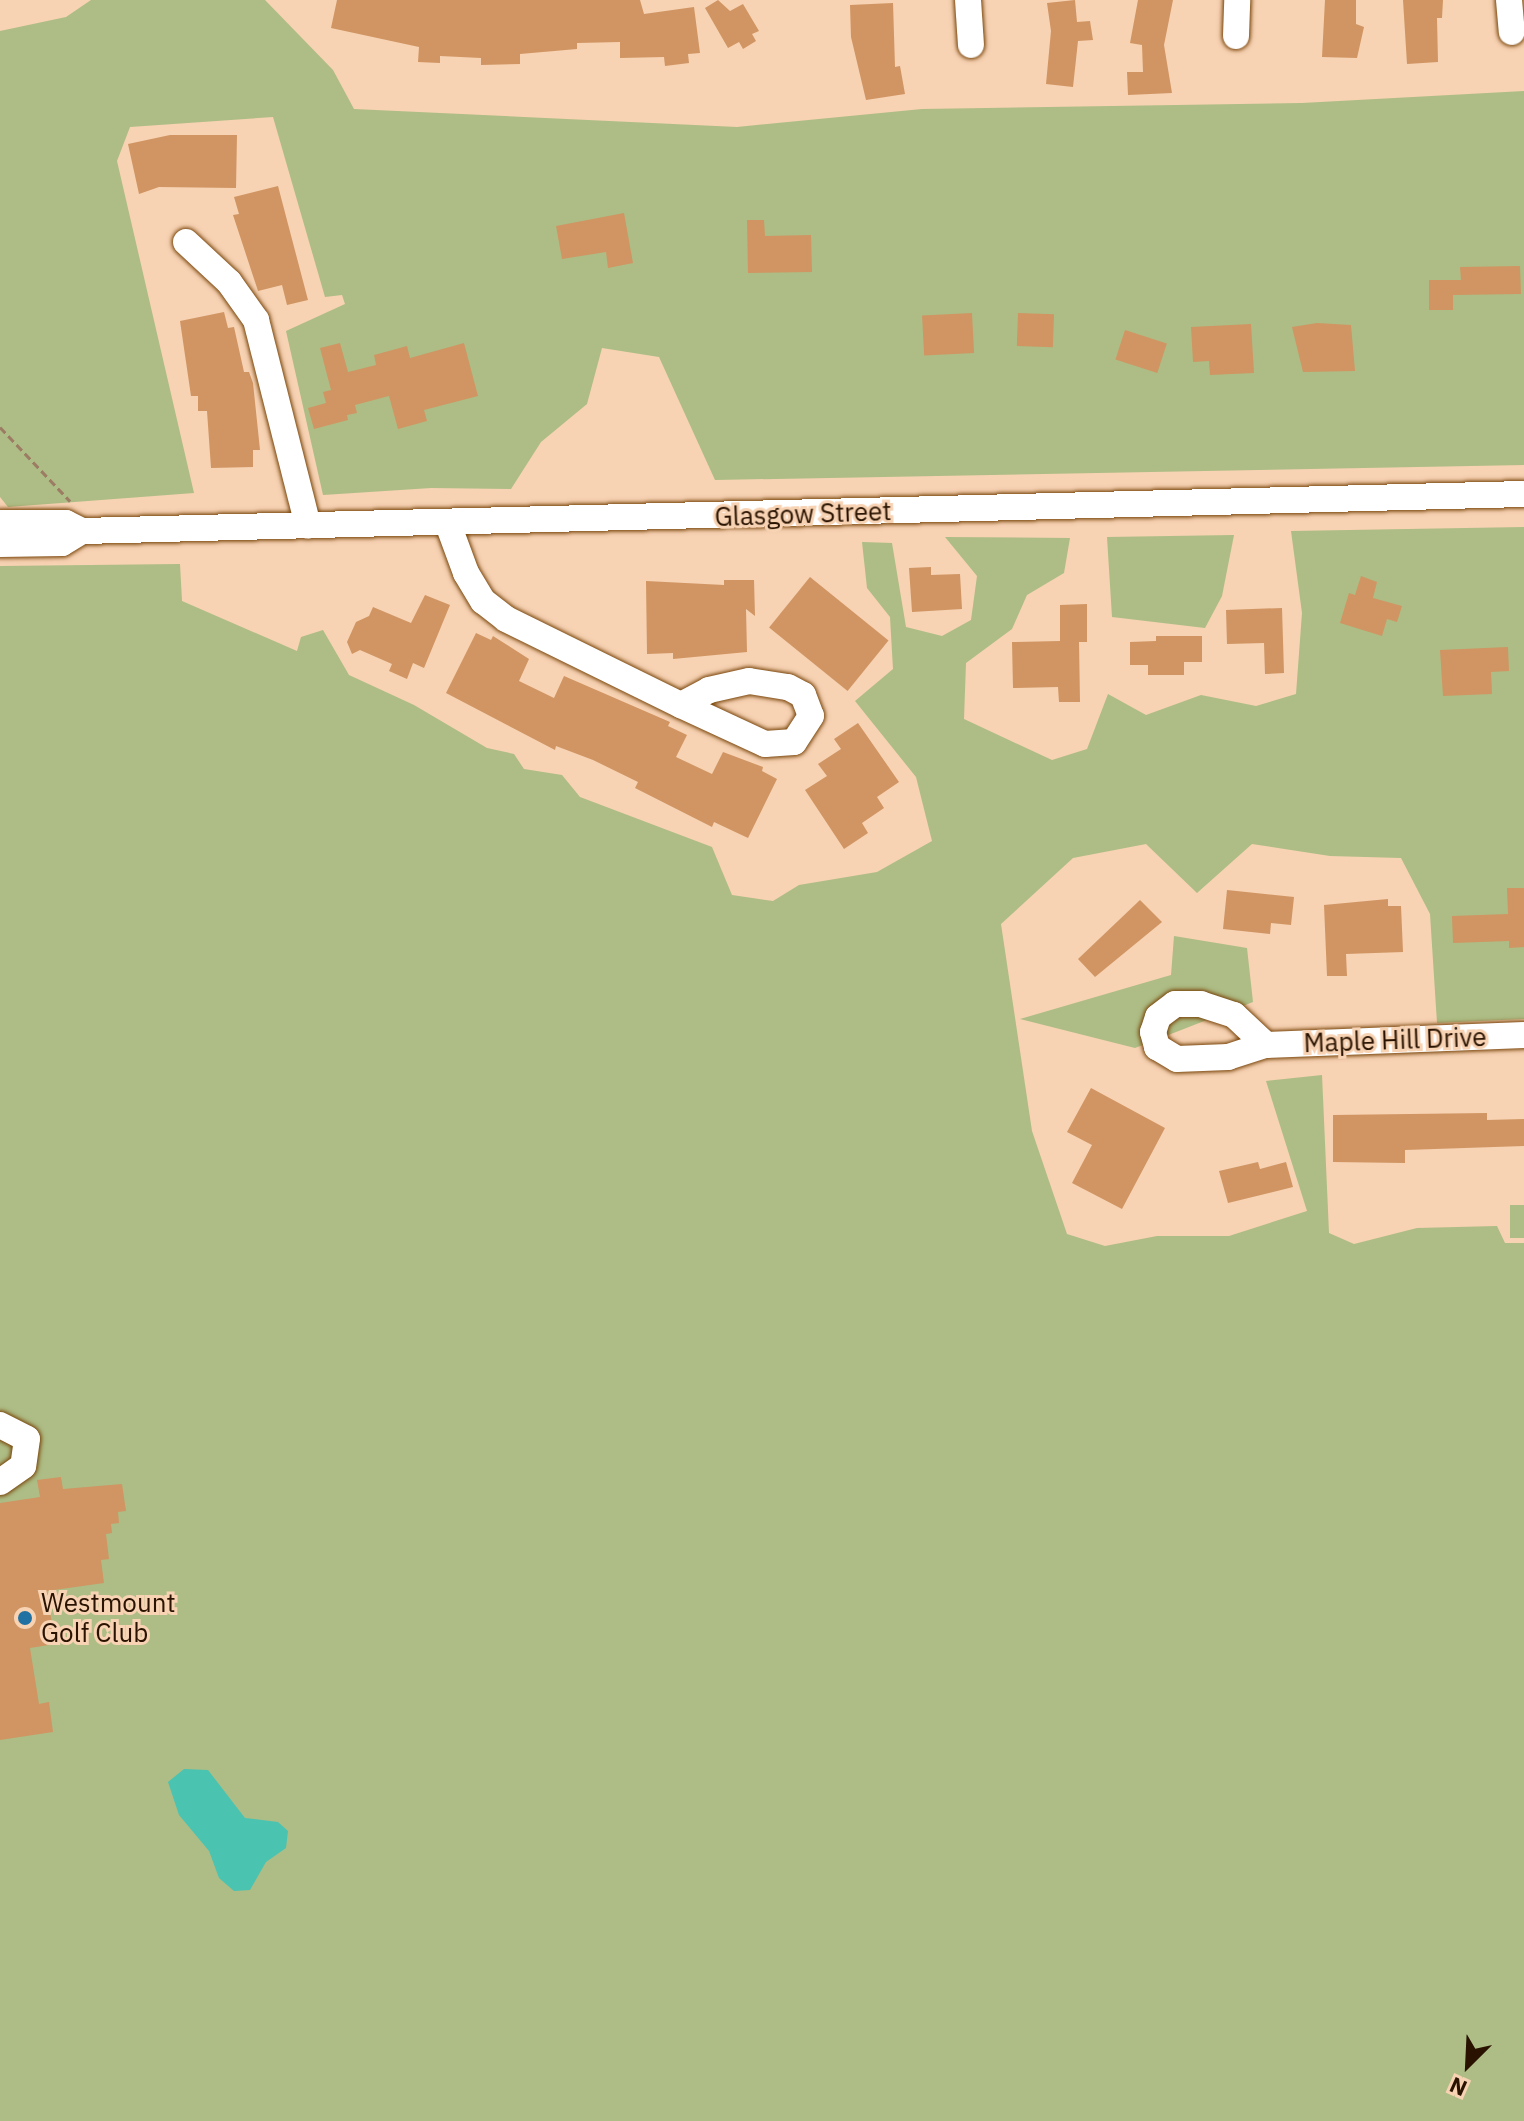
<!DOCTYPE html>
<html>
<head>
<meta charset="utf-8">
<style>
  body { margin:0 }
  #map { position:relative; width:1524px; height:2121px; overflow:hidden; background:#f7d2b3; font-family:"IBM Plex Sans",sans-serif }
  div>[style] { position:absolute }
  .green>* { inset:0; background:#adbd85; transform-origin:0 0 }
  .water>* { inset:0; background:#4ac3b1 }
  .building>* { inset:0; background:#d09562; transform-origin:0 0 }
  .path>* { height:3px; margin-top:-1.5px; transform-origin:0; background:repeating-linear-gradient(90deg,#9c7d64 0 8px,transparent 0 12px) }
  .roads { filter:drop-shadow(0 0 2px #79450a) drop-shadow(0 0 2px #79450a) }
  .minor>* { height:26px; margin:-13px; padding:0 13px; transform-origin:13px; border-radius:13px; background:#fff }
  .dots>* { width:22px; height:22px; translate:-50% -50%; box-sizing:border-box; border:4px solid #f7d2b3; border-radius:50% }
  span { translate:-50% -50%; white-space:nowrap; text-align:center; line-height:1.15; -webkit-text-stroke:6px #f7d2b3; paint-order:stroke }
  .street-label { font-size:26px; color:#291300 }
  .poi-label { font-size:26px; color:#291300 }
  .left { translate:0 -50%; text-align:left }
  .north { position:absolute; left:1428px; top:2025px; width:80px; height:80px; -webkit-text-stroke:6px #f7d2b3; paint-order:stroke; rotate:204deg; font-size:22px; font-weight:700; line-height:32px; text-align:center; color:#291300 }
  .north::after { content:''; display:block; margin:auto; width:28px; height:36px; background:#291300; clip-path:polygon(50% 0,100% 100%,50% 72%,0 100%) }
</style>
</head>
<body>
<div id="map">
  <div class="green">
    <i style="clip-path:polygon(91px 0,265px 0,333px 70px,354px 109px,737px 127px,922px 109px,1302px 103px,1524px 91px,1524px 465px,715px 480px,659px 357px,602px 348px,587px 404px,541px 442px,511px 489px,431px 488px,323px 495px,286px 331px,345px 304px,342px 295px,325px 297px,273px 117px,130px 127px,117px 161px,194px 493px,8px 507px,0 497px,0 31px,66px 17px)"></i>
    <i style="clip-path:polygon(1524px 527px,1524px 1019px,1437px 1023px,1430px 914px,1401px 858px,1330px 856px,1252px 844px,1197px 893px,1146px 844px,1073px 858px,1001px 924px,1032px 1131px,1067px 1234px,1105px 1246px,1157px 1236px,1229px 1236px,1307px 1211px,1266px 1081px,1322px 1075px,1329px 1233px,1354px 1244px,1417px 1228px,1497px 1226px,1505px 1243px,1524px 1243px,1524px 2121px,0 2121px,0 566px,180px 564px,182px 601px,297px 651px,301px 637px,323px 630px,349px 675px,414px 705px,487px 748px,514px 754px,524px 769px,562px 775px,580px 797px,712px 847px,732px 895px,773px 901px,799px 885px,877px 872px,932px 841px,916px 777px,855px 701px,893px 669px,890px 617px,867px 588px,862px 542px,892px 543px,906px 627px,942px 636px,971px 620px,977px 576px,945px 537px,1070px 538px,1064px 573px,1027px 595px,1012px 629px,966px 663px,964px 719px,1052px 760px,1087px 749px,1108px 694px,1146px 715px,1201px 695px,1256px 706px,1296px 694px,1302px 613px,1291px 531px)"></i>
    <i style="clip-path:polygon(1234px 535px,1222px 596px,1205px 628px,1112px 617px,1107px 537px)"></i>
    <i style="clip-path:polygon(1174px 936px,1247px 948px,1253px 1002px,1135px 1048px,1020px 1019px,1171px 975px)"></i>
    <i style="left:1510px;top:1205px;width:14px;height:33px"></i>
  </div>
  <div class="water">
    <i style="clip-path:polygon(184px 1769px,208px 1770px,245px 1818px,278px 1822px,288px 1831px,286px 1848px,266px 1862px,250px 1890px,234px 1891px,219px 1878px,209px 1851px,179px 1815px,168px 1782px)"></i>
  </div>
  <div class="building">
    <i style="clip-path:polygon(337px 0,640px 0,644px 14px,694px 7px,700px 53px,688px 54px,689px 63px,665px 66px,664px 57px,620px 58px,620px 42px,577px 43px,577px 49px,520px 54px,520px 64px,481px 65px,481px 58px,440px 56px,440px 63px,418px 62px,419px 47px,331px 28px)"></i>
    <i style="clip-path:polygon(718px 0,730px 11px,743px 4px,759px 31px,752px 34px,756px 41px,743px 49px,739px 42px,728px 48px,705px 8px)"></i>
    <i style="clip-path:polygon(1075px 0,1077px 22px,1090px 21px,1093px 40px,1078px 41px,1073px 87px,1046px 84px,1051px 31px,1047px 3px)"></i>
    <i style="clip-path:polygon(1138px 0,1173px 0,1164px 45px,1172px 93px,1128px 95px,1127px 72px,1143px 72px,1142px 45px,1130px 43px)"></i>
    <i style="clip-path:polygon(1325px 0,1356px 0,1356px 24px,1364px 27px,1357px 58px,1322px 57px)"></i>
    <i style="clip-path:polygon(1403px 0,1443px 0,1442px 18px,1437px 18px,1438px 62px,1407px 64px)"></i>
    <i style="clip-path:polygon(893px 3px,895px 67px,900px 66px,905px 94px,866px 100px,851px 37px,850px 5px)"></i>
    <i style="clip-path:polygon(170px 135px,237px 135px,236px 188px,159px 187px,139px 194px,128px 144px)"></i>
    <i style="clip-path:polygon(278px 186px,308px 300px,287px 305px,282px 285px,258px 291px,233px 215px,239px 214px,234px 197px)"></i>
    <i style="clip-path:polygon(624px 213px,633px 263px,608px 268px,606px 252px,562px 259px,556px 226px)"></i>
    <i style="clip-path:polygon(747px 220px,764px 220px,765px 236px,811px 235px,812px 272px,748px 273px)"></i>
    <i style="clip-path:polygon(1520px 266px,1521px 294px,1453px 295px,1453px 310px,1429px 310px,1429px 280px,1461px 280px,1460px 267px)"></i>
    <i style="clip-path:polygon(224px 312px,228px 328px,234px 327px,244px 372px,249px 372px,253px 383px,260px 450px,253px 450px,253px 467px,211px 468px,207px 411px,198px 411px,198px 396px,191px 396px,180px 321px)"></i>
    <i style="left:972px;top:313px;width:40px;height:50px;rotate:87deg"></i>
    <i style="left:1018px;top:313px;width:36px;height:33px;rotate:2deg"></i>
    <i style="clip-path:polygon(1317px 323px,1351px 325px,1355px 371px,1303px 372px,1292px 327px)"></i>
    <i style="clip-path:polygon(1251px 324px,1254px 373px,1210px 375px,1209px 361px,1193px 362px,1191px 327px)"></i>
    <i style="left:1125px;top:330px;width:44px;height:31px;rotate:18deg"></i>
    <i style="clip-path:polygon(340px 343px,348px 372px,376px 365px,374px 355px,407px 346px,410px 358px,464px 343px,478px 396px,424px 410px,427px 421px,398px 429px,389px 396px,355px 405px,357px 413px,347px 415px,348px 420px,314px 429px,308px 408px,326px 403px,323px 392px,331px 390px,320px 348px)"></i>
    <i style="clip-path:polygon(931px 567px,931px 575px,960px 574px,962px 609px,912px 612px,909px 568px)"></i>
    <i style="clip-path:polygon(1361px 576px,1377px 582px,1373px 598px,1402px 606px,1397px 622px,1387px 619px,1382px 636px,1340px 623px,1349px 593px,1355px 595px)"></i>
    <i style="left:810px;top:577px;width:101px;height:65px;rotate:39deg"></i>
    <i style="clip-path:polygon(724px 580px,754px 580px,755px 616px,746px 609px,747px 652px,673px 659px,673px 653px,647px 654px,646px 581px,724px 585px)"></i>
    <i style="clip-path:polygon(425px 595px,450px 605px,424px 668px,413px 663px,407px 679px,389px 671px,392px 664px,360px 650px,352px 654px,347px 642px,356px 622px,369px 616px,373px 607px,411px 623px)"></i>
    <i style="clip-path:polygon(1087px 604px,1087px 642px,1079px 642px,1080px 702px,1059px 702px,1058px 687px,1013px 688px,1012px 642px,1060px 641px,1060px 605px)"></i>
    <i style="clip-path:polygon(1282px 608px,1284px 673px,1265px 674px,1264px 643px,1227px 644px,1226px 610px)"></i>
    <i style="clip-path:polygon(476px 633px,491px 640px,493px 636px,529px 659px,519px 681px,554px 698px,564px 676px,670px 722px,668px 726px,687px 735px,676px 757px,712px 774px,723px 752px,763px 767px,762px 771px,777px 779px,748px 838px,714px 822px,712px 827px,635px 788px,638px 782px,593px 760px,556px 746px,555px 750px,446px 693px)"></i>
    <i style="clip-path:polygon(1156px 636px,1202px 636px,1202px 662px,1184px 662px,1184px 675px,1148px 675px,1148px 665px,1130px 665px,1130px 642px,1156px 641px)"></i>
    <i style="clip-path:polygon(1508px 647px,1509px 671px,1491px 672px,1492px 694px,1443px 696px,1440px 650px)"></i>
    <i style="clip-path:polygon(858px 723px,899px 782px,877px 797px,884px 808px,862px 823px,868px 833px,844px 849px,805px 790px,827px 776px,818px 764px,841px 749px,834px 739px)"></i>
    <i style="clip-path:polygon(1507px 888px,1524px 888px,1524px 947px,1509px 948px,1509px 941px,1453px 943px,1452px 916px,1508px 914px)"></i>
    <i style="clip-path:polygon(1227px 890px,1294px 897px,1291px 925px,1271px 923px,1270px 934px,1223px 929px)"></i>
    <i style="clip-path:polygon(1388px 899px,1388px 906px,1401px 906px,1403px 952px,1346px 954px,1347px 976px,1327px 976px,1324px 905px)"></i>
    <i style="clip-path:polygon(1140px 900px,1162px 922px,1095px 977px,1078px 959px)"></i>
    <i style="clip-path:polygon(1091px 1088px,1165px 1128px,1122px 1209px,1072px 1183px,1092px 1145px,1067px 1132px)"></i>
    <i style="clip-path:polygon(1487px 1113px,1487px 1120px,1524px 1119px,1524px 1146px,1405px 1150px,1405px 1163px,1333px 1162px,1333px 1115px)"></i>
    <i style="clip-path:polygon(1258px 1162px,1260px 1169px,1286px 1162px,1293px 1187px,1228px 1203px,1219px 1171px)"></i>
    <i style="clip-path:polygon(61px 1477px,63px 1489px,122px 1484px,126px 1511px,118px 1512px,119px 1523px,111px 1524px,112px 1533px,106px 1534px,109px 1559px,101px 1560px,104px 1583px,47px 1591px,55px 1644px,30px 1648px,39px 1704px,49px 1702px,53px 1732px,0 1740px,0 1503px,40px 1497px,37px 1480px)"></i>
  </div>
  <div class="path">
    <i style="left:0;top:427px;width:102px;rotate:46.6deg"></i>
  </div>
  <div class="roads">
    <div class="minor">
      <i style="left:968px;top:0;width:45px;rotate:86.2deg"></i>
      <i style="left:1509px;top:0;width:32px;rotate:85deg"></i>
      <i style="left:1236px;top:36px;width:36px;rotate:-88deg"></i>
      <i style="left:186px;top:242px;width:59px;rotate:42.9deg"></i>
      <i style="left:229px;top:282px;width:47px;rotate:54.6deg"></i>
      <i style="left:256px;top:320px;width:212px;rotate:75.8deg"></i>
      <i style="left:0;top:523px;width:66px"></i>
      <i style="left:66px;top:523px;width:18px;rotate:27deg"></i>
      <i style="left:448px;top:524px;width:52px;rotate:69.8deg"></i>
      <i style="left:466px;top:573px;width:33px;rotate:59deg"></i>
      <i style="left:483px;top:601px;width:29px;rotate:38deg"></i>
      <i style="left:506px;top:619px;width:195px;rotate:26.2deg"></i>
      <i style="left:0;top:544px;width:62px;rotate:-0.9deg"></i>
      <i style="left:62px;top:543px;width:23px;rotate:-31deg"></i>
      <i style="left:82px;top:531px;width:1442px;rotate:-1.47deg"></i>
      <i style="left:749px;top:681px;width:39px;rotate:9deg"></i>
      <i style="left:788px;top:687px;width:17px;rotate:28deg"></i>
      <i style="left:803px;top:695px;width:22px;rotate:69deg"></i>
      <i style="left:811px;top:716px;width:31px;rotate:123deg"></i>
      <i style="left:794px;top:742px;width:29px;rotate:176deg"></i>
      <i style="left:765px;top:744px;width:93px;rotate:-155.1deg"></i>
      <i style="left:681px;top:705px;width:32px;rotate:-28deg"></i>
      <i style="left:709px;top:690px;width:41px;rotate:-12.7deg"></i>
      <i style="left:1266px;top:1045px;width:44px;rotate:-136.8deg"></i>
      <i style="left:1234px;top:1015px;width:35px;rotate:-162deg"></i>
      <i style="left:1201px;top:1004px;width:26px;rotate:180deg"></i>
      <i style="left:1175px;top:1004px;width:21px;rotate:143deg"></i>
      <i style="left:1158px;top:1017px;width:16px;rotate:108deg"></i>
      <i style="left:1153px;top:1032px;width:16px;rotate:75deg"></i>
      <i style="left:1157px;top:1047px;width:23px;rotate:31deg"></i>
      <i style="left:1177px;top:1059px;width:51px;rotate:-2.2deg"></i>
      <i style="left:1228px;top:1057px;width:40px;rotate:-18deg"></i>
      <i style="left:1266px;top:1045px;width:258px;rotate:-2.2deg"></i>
      <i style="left:0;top:1425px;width:30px;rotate:27deg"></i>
      <i style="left:27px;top:1439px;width:27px;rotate:98deg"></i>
      <i style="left:23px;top:1466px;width:28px;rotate:145deg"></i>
    </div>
  </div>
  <div class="dots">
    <i style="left:25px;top:1618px;background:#2171a3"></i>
  </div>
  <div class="street-label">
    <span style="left:803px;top:514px;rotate:-2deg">Glasgow Street</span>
    <span style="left:1395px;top:1040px;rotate:-2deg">Maple Hill Drive</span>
  </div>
  <div class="poi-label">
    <span class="left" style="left:41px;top:1618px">Westmount<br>Golf Club</span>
  </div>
  <div class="north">N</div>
</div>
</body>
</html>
